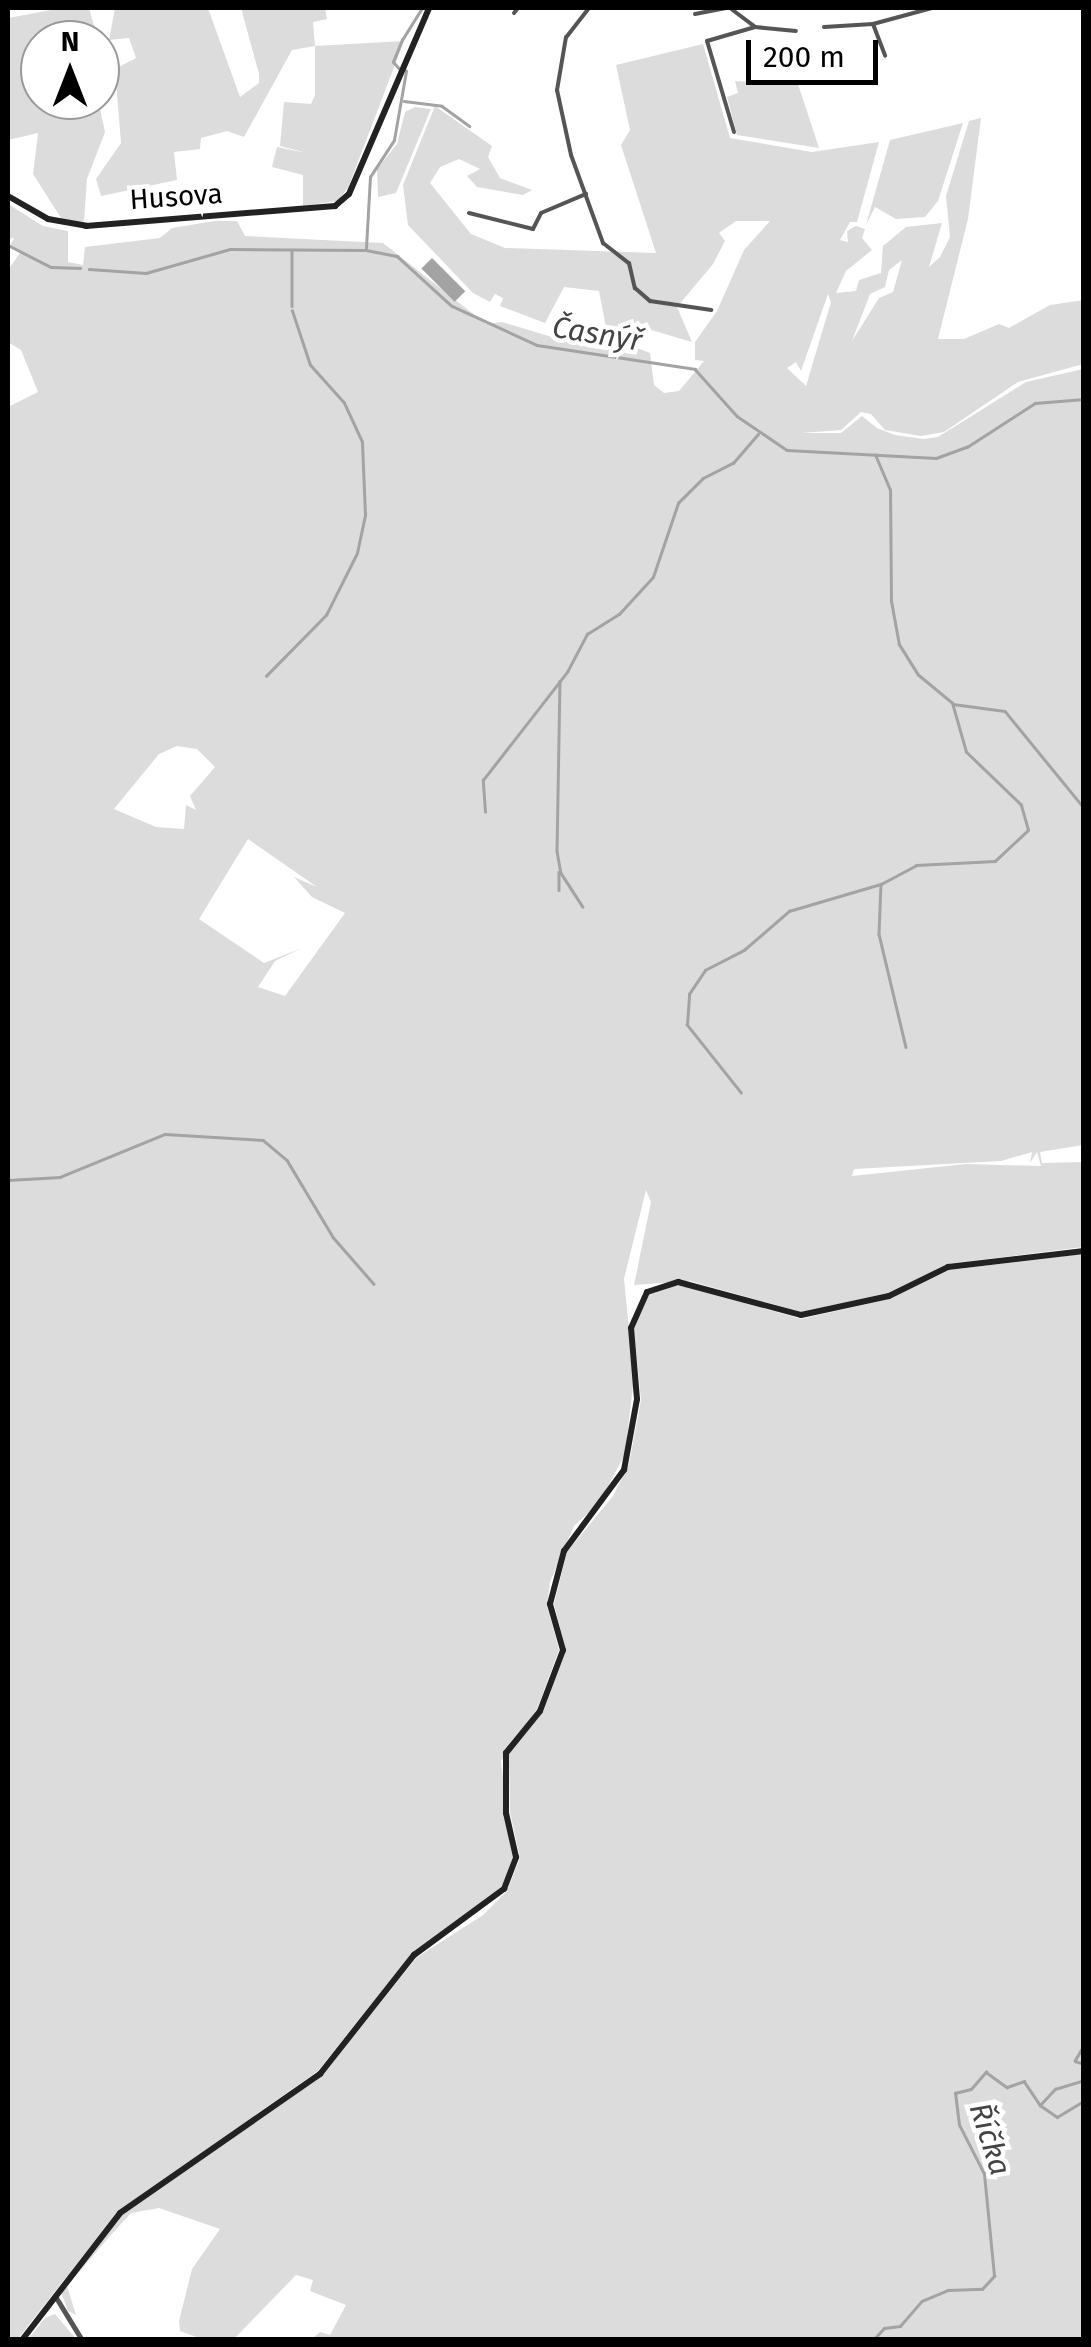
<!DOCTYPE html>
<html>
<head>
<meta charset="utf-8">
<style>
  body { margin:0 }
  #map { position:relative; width:1091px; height:2347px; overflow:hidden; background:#fff; font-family:"Fira Sans",sans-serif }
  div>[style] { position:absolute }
  .green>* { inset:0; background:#dcdcdc }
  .water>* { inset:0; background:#a3a3a3; transform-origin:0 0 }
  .stream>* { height:2.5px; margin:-1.25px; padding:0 1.25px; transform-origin:1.25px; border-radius:1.25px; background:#a3a3a3 }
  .minor>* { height:4px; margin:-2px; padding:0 2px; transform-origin:2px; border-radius:2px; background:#555 }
  .tertiary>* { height:5px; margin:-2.5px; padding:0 2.5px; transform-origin:2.5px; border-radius:2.5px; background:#555 }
  .secondary>* { height:6px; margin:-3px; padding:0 3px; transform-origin:3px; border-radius:3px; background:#222 }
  span { translate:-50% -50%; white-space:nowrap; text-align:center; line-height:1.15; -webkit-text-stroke:9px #fff; paint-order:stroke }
  .street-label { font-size:28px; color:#000 }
  .water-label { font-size:30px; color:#444; font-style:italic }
  .frame { position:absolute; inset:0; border:10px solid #000; pointer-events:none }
  .north { position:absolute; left:20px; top:20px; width:100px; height:100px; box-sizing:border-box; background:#fff; border:2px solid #999; border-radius:50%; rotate:0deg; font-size:28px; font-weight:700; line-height:40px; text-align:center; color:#000 }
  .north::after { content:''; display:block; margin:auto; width:35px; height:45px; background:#000; clip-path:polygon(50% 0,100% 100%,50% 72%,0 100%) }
  .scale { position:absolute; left:746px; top:40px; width:132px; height:45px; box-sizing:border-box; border:5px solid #000; border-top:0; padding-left:12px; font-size:30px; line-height:35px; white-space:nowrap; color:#000; -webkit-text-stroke:8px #fff; paint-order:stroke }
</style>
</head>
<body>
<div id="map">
  <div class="green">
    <i style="clip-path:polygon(62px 8px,89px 8px,98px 40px,40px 40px,40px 100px,98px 100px,105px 132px,87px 179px,84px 221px,78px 222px,61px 218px,33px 174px,38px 133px,8px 140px,8px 18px)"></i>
    <i style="clip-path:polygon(115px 8px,208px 8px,240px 97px,259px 83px,259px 74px,241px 8px,325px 8px,327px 19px,313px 22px,315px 46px,404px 41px,348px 188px,337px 201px,303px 206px,303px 175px,272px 167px,277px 147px,307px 153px,280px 146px,284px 102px,311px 104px,315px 95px,315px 46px,292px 50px,244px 137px,227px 131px,201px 138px,200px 149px,174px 152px,177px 180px,101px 196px,96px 179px,121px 143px,115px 69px,136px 58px,129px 38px,109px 40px)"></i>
    <i style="clip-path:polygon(evenodd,703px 44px,730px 138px,812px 152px,879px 142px,857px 222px,850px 222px,840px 240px,848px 242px,847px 231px,856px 226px,865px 229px,862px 238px,872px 250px,846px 271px,836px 293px,856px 291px,859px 280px,881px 273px,883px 246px,906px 227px,942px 223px,929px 267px,940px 257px,950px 237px,946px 196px,969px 121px,981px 118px,968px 219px,938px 339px,964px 339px,999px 324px,1009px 328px,1050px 305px,1084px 300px,1083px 364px,1018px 382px,944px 432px,921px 436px,885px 430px,871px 414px,861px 412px,841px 430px,801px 433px,841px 433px,862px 416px,877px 428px,895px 435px,923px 439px,938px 437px,1026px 382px,1083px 369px,1083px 1145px,1040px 1152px,1042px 1163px,1083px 1162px,1083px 1247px,947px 1264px,888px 1293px,801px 1312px,690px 1281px,634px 1285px,651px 1202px,646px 1190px,624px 1279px,634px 1378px,625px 1454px,599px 1503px,574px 1526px,550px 1582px,547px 1605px,559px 1650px,537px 1709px,501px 1761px,513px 1857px,505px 1880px,495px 1897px,412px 1953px,318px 2071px,118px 2211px,17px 2340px,8px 2339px,8px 407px,38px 392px,21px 350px,8px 342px,8px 270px,20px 253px,10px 246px,14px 238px,8px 239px,8px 204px,43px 226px,68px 231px,68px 262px,83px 265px,85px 247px,160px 238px,172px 228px,215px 221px,237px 221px,245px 236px,383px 243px,486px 324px,502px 322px,572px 343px,640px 349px,650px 353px,654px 385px,664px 393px,679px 391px,704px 361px,695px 360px,695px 342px,717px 311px,744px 250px,770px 221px,736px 221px,719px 233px,725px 241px,713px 264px,677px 307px,692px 342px,641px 327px,606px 327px,599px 291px,564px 287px,545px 323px,500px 306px,503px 298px,495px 294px,490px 302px,473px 293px,408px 225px,403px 185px,435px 106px,492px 146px,488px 157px,500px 178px,532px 190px,523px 195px,477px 187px,467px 176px,480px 169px,459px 159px,440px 167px,430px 183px,471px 234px,505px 248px,656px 253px,621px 145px,630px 130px,616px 65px,703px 44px,902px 260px,893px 292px,879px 298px,852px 341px,870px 294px,885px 287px,889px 270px,902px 260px,703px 44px,828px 294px,831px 302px,806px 386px,787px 368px,796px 362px,801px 371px,828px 294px,703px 44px,177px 746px,197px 749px,215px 767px,190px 796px,196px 810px,186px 805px,184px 829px,156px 827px,114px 809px,159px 754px,177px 746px,703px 44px,248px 839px,317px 887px,294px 877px,312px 897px,345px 913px,285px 996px,258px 987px,275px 961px,302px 948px,264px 963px,199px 919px,248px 839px,703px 44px,1032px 1152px,1030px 1163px,1037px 1152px,1041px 1166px,966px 1164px,852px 1176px,854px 1169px,1001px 1161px,1032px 1152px)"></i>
    <i style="clip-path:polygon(735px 81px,798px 84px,819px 148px,737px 135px,727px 97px,738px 93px)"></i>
    <i style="clip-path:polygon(415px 107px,431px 109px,396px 193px,378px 197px,377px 169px,397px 144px,405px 112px)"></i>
    <i style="clip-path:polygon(963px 123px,938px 201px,925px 217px,896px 219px,875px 207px,866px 225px,890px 140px)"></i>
    <i style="clip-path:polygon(1083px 1254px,1083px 2339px,312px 2339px,320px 2332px,330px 2335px,346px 2305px,310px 2291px,313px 2280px,296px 2275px,234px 2339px,202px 2339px,180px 2331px,179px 2321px,192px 2269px,220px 2229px,159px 2208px,131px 2213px,110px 2236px,67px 2286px,76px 2315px,68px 2311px,61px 2292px,122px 2215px,322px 2076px,416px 1958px,483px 1915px,507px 1891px,520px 1858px,510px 1812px,509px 1754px,543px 1712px,566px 1651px,554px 1604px,567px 1552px,613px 1496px,629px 1464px,641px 1400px,634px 1328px,648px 1294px,670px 1285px,689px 1287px,801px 1319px,890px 1299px,949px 1270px)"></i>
    <i style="clip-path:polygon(55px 2314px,76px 2339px,28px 2339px,45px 2318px)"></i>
  </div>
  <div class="water">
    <i style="left:432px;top:258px;width:47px;height:15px;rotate:45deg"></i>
  </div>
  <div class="stream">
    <i style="left:399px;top:69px;width:9px;rotate:-131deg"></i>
    <i style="left:393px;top:62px;width:24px;rotate:-68deg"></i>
    <i style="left:402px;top:40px;width:38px;rotate:-58deg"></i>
    <i style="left:404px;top:101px;width:38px;rotate:7deg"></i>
    <i style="left:442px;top:106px;width:34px;rotate:36deg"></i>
    <i style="left:8px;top:245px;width:48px;rotate:27.1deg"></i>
    <i style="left:51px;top:267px;width:29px;rotate:2deg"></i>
    <i style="left:366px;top:248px;width:71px;rotate:-86.8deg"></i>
    <i style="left:370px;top:177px;width:44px;rotate:-57deg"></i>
    <i style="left:394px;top:140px;width:70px;rotate:-80.1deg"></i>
    <i style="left:292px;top:252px;width:54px;rotate:90deg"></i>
    <i style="left:89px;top:269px;width:57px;rotate:4deg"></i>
    <i style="left:146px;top:273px;width:87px;rotate:-15.9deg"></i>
    <i style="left:230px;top:249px;width:136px;rotate:0.4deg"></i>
    <i style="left:366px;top:250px;width:32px;rotate:11deg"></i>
    <i style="left:397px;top:256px;width:74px;rotate:42.3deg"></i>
    <i style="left:452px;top:306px;width:94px;rotate:24.6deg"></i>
    <i style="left:537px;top:345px;width:160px;rotate:8.6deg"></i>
    <i style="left:695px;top:369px;width:63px;rotate:48.2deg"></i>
    <i style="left:737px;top:416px;width:60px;rotate:34.2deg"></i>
    <i style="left:787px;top:450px;width:149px;rotate:3.1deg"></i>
    <i style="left:936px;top:458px;width:33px;rotate:-20deg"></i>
    <i style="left:967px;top:447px;width:81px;rotate:-32.9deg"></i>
    <i style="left:1035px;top:403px;width:49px;rotate:-4.7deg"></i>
    <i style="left:266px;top:676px;width:86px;rotate:-45.5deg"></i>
    <i style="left:326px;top:615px;width:69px;rotate:-63.4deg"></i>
    <i style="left:357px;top:553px;width:39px;rotate:-78deg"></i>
    <i style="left:365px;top:515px;width:73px;rotate:-92.4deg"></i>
    <i style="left:362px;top:442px;width:43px;rotate:-114.8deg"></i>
    <i style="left:344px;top:403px;width:51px;rotate:-131.8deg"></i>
    <i style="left:310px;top:365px;width:57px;rotate:-108.4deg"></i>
    <i style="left:560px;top:681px;width:170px;rotate:91deg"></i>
    <i style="left:557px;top:851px;width:22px;rotate:80deg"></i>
    <i style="left:561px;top:873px;width:40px;rotate:57.1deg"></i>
    <i style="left:953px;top:704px;width:52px;rotate:7.7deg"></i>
    <i style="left:1005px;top:711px;width:125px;rotate:50.8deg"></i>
    <i style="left:485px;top:812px;width:32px;rotate:-94deg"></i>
    <i style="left:483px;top:780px;width:137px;rotate:-52.1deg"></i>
    <i style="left:567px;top:672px;width:43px;rotate:-62.2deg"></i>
    <i style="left:587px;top:634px;width:38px;rotate:-32deg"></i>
    <i style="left:619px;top:614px;width:50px;rotate:-47.4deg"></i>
    <i style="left:653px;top:577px;width:78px;rotate:-71.3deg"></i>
    <i style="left:678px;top:503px;width:35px;rotate:-45deg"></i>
    <i style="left:703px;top:478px;width:34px;rotate:-27deg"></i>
    <i style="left:733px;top:463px;width:38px;rotate:-49deg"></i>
    <i style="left:559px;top:872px;width:18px;rotate:90deg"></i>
    <i style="left:881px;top:884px;width:50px;rotate:92.3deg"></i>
    <i style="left:879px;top:934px;width:116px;rotate:76.6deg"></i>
    <i style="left:741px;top:1093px;width:87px;rotate:-128.5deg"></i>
    <i style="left:687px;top:1025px;width:31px;rotate:-86deg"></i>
    <i style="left:689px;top:994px;width:29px;rotate:-56deg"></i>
    <i style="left:705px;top:970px;width:44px;rotate:-27.1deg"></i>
    <i style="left:744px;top:950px;width:60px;rotate:-40.9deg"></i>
    <i style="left:789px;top:911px;width:96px;rotate:-16.4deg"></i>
    <i style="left:881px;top:884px;width:40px;rotate:-28deg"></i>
    <i style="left:916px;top:865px;width:79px;rotate:-2.9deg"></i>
    <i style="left:995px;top:861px;width:45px;rotate:-43.2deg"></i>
    <i style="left:1028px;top:830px;width:26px;rotate:-106deg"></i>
    <i style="left:1021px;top:805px;width:76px;rotate:-136.1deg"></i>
    <i style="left:966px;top:752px;width:51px;rotate:-105.9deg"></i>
    <i style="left:952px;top:703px;width:44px;rotate:-140.5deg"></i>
    <i style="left:918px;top:675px;width:36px;rotate:-122deg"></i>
    <i style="left:899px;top:645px;width:45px;rotate:-100.3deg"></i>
    <i style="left:891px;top:601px;width:111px;rotate:-90.5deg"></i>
    <i style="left:890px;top:490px;width:38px;rotate:-113deg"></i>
    <i style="left:8px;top:1180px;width:52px;rotate:-3.3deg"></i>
    <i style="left:60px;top:1177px;width:113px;rotate:-22.3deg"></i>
    <i style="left:165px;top:1134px;width:98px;rotate:3.5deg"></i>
    <i style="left:263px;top:1140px;width:31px;rotate:40deg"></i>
    <i style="left:287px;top:1160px;width:90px;rotate:59.1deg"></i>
    <i style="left:333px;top:1237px;width:62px;rotate:48.9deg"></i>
    <i style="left:1084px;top:2046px;width:17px;rotate:121deg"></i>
    <i style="left:1075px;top:2061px;width:9px;rotate:18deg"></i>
    <i style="left:1040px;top:2105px;width:21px;rotate:35deg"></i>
    <i style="left:1057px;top:2117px;width:31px;rotate:-31deg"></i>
    <i style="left:873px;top:2340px;width:16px;rotate:-47deg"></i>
    <i style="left:884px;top:2328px;width:16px;rotate:-7deg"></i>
    <i style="left:900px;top:2326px;width:33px;rotate:-49deg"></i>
    <i style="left:922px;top:2301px;width:28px;rotate:-23deg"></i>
    <i style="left:948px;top:2290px;width:34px;rotate:-2deg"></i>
    <i style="left:982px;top:2289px;width:18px;rotate:-47deg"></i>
    <i style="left:994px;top:2276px;width:102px;rotate:-95.6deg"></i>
    <i style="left:984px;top:2174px;width:55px;rotate:-117deg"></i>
    <i style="left:959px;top:2125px;width:32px;rotate:-97deg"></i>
    <i style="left:955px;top:2093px;width:16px;rotate:-14deg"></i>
    <i style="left:971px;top:2089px;width:23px;rotate:-49deg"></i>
    <i style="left:986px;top:2072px;width:26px;rotate:36deg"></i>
    <i style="left:1007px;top:2087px;width:18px;rotate:-19deg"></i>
    <i style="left:1024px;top:2081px;width:29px;rotate:56deg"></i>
    <i style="left:1040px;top:2105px;width:22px;rotate:-47deg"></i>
    <i style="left:1055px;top:2089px;width:30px;rotate:-17deg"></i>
  </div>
  <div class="minor">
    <i style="left:589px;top:8px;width:37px;rotate:128deg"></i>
    <i style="left:566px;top:37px;width:54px;rotate:99.6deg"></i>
    <i style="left:557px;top:90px;width:66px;rotate:77.8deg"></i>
    <i style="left:571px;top:155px;width:94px;rotate:70deg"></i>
    <i style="left:603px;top:243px;width:33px;rotate:38deg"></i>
    <i style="left:629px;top:263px;width:26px;rotate:77deg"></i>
    <i style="left:635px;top:288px;width:20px;rotate:41deg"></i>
    <i style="left:650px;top:301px;width:62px;rotate:8.4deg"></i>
    <i style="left:730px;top:8px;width:31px;rotate:37deg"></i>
    <i style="left:755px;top:27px;width:41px;rotate:5.6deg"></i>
    <i style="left:514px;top:13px;width:6px;rotate:-51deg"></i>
    <i style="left:695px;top:14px;width:33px;rotate:-11deg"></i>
    <i style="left:873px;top:24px;width:34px;rotate:69deg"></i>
    <i style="left:824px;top:27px;width:49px;rotate:-3.5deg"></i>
    <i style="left:873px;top:24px;width:61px;rotate:-15.2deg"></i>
    <i style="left:734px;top:132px;width:95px;rotate:-106.5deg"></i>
    <i style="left:707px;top:41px;width:50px;rotate:-16.3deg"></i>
    <i style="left:469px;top:213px;width:66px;rotate:14deg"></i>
    <i style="left:533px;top:229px;width:18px;rotate:-63deg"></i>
    <i style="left:541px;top:213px;width:49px;rotate:-22.9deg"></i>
  </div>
  <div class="tertiary">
    <i style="left:55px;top:2296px;width:52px;rotate:58.5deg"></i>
  </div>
  <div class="secondary">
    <i style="left:8px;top:196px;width:46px;rotate:29.9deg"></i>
    <i style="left:48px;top:219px;width:39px;rotate:10deg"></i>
    <i style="left:86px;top:226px;width:250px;rotate:-4.6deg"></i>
    <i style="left:335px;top:206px;width:18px;rotate:-41deg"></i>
    <i style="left:349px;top:194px;width:202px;rotate:-66.7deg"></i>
    <i style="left:22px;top:2340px;width:160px;rotate:-52.3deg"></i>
    <i style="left:120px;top:2213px;width:244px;rotate:-34.8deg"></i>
    <i style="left:320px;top:2074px;width:152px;rotate:-51.7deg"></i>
    <i style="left:414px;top:1955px;width:112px;rotate:-36.3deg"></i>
    <i style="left:504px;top:1889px;width:34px;rotate:-69deg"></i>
    <i style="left:516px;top:1857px;width:45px;rotate:-102.8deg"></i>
    <i style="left:506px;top:1813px;width:60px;rotate:-90deg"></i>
    <i style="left:506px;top:1753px;width:54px;rotate:-51deg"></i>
    <i style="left:540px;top:1711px;width:65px;rotate:-69.3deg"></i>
    <i style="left:563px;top:1650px;width:48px;rotate:-105.8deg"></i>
    <i style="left:550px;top:1604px;width:55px;rotate:-75.2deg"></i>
    <i style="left:564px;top:1551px;width:101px;rotate:-53.5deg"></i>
    <i style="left:624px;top:1470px;width:72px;rotate:-79.6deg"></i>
    <i style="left:637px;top:1399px;width:71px;rotate:-94.8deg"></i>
    <i style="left:631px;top:1328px;width:39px;rotate:-66deg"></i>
    <i style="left:647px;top:1292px;width:33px;rotate:-18deg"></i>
    <i style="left:678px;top:1282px;width:127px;rotate:15deg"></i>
    <i style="left:801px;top:1315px;width:90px;rotate:-12.2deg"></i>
    <i style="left:889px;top:1296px;width:66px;rotate:-26.2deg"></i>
    <i style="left:948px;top:1267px;width:137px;rotate:-6.7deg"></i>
  </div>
  <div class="street-label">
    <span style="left:176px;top:197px;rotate:-4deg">Husova</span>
  </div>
  <div class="water-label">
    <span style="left:597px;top:334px;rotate:9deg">Časnýř</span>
    <span style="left:990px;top:2139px;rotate:72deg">Říčka</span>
  </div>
  <div class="frame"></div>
  <div class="north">N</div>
  <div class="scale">200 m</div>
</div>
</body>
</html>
